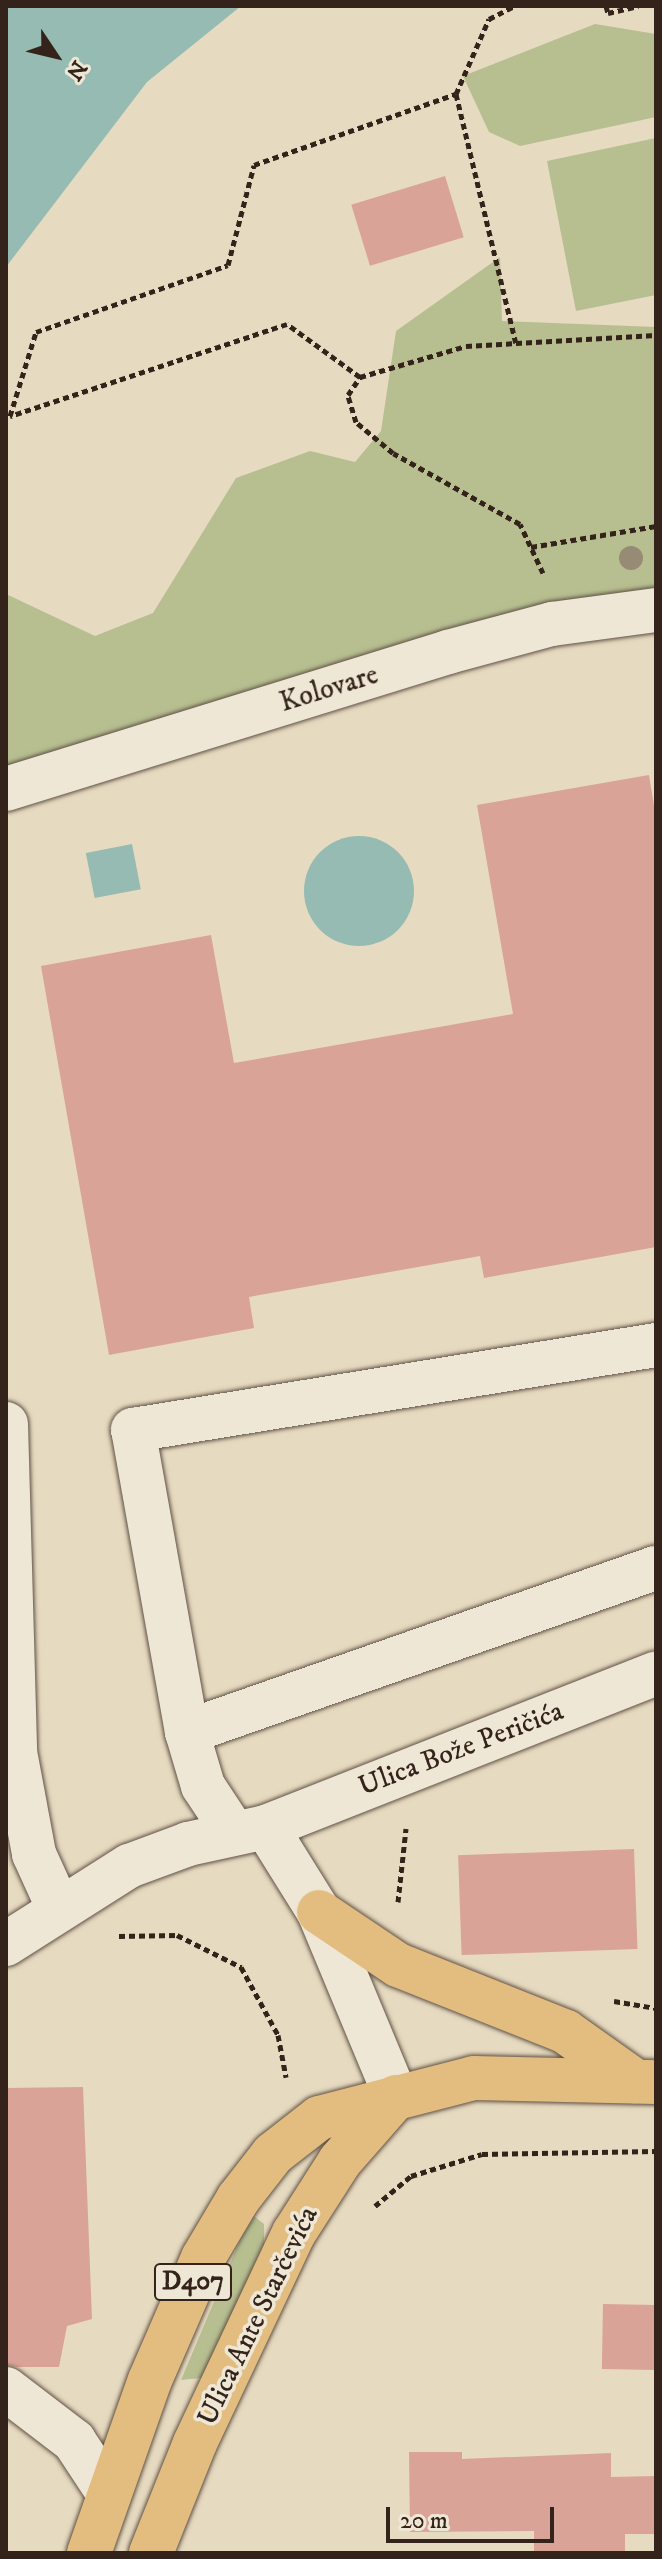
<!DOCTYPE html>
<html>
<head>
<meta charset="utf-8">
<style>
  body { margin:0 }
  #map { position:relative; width:662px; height:2559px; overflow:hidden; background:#e6dac0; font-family:"IM FELL DW Pica",serif }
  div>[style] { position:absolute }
  .green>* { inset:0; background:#b7bf91 }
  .water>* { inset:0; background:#96bbb2; transform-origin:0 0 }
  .round { border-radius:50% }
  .building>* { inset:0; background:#d9a497; transform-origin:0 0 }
  .path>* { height:5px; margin-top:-2.5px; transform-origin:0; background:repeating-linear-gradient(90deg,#33231a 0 6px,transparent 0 10px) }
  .roads { filter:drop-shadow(0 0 2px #605144) drop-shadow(0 0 2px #605144) }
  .minor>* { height:44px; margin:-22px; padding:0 22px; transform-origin:22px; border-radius:22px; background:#efe7d6 }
  .major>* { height:44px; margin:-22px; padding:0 22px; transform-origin:22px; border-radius:22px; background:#e3bd80 }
  .trees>* { width:24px; height:24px; margin:-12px; border-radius:50%; background:#968b75 }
  span { translate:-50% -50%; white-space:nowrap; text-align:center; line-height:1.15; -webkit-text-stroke:7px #efe7d6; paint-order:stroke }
  .shield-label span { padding:2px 6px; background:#efe7d6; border:2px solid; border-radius:6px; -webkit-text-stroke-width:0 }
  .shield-label { font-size:26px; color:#33231a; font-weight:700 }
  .street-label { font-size:28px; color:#33231a }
  .frame { position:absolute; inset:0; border:8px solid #33231a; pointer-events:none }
  .north { position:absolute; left:16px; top:16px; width:80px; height:80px; -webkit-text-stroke:6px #efe7d6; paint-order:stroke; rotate:125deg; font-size:22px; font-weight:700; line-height:32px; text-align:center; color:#33231a }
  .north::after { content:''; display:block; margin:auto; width:28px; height:36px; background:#33231a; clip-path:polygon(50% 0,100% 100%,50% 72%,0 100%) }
  .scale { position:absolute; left:386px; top:2507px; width:168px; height:36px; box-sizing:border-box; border:4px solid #33231a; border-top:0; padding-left:10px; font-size:24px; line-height:28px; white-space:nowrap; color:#33231a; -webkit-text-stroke:6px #efe7d6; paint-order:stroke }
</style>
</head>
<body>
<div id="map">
  <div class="green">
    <i style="clip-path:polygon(595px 24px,656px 34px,656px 117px,520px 146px,489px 132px,463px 76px)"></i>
    <i style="clip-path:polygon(656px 138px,656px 295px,576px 311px,547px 161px)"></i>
    <i style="clip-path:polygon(500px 257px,502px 321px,656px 327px,656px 610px,6px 789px,6px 594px,95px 636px,153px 613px,236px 478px,310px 451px,355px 462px,381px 431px,396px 331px)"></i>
    <i style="clip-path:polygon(251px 2214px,264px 2224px,264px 2249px,201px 2378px,181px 2380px)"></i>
  </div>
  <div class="water">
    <i style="clip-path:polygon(6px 6px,241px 6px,147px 82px,6px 267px)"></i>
    <i class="round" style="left:304px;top:836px;width:110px;height:110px"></i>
    <i style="left:132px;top:844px;width:46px;height:47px;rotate:79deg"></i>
  </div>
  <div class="building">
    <i style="left:445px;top:176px;width:64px;height:98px;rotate:73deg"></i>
    <i style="clip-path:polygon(649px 775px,656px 818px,656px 1247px,484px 1278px,480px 1256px,249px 1297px,254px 1328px,109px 1355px,41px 966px,211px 935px,234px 1063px,513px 1014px,477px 805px)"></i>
    <i style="left:634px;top:1849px;width:100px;height:176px;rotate:88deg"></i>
    <i style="clip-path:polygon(83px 2087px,92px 2319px,67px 2326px,59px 2367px,17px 2367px,6px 2365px,6px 2088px)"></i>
    <i style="left:603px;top:2304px;width:53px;height:65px;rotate:1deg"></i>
    <i style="clip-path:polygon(409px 2452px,462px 2452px,462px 2459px,611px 2453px,611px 2477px,656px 2476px,656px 2534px,625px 2534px,625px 2553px,534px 2553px,534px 2531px,410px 2532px)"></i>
  </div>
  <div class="path">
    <i style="left:606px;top:6px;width:7px;rotate:74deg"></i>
    <i style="left:608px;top:13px;width:31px;rotate:-13deg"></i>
    <i style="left:456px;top:94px;width:256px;rotate:76.5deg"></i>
    <i style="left:360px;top:377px;width:90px;rotate:-144deg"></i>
    <i style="left:287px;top:324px;width:292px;rotate:161.6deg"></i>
    <i style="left:10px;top:416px;width:88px;rotate:-72.8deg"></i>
    <i style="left:36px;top:332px;width:203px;rotate:-19.2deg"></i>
    <i style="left:228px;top:265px;width:103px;rotate:-75.4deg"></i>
    <i style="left:254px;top:165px;width:214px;rotate:-19.4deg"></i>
    <i style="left:456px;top:94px;width:82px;rotate:-66.3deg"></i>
    <i style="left:489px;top:19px;width:29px;rotate:-27deg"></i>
    <i style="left:531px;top:547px;width:127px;rotate:-9.5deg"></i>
    <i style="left:543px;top:573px;width:54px;rotate:-115.1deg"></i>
    <i style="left:520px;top:524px;width:145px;rotate:-150.8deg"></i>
    <i style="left:393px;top:453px;width:48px;rotate:-140deg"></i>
    <i style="left:356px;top:422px;width:28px;rotate:-107deg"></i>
    <i style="left:348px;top:395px;width:22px;rotate:-56deg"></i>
    <i style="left:360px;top:377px;width:110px;rotate:-16.3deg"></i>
    <i style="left:466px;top:346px;width:190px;rotate:-3.3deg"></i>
    <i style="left:398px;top:1902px;width:74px;rotate:-83.8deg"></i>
    <i style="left:119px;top:1936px;width:58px;rotate:-1deg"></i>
    <i style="left:177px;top:1935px;width:72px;rotate:26.6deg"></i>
    <i style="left:241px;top:1967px;width:77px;rotate:61.4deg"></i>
    <i style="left:278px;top:2035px;width:43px;rotate:79.2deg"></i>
    <i style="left:614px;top:2001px;width:43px;rotate:9.5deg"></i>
    <i style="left:375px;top:2206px;width:47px;rotate:-39.8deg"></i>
    <i style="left:411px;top:2176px;width:74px;rotate:-17.2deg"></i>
    <i style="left:482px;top:2154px;width:174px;rotate:-1deg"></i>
  </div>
  <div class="roads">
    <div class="minor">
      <i style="left:6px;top:789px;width:463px;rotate:-17.2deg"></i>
      <i style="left:448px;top:652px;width:108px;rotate:-15.1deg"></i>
      <i style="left:552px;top:624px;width:105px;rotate:-7.7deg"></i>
      <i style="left:6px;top:1424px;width:328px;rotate:88.4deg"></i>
      <i style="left:15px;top:1752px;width:104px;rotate:79.4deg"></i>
      <i style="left:34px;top:1854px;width:58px;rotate:65.6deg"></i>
      <i style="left:187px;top:1732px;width:497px;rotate:-19.3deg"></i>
      <i style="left:266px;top:1827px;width:100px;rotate:58.1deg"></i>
      <i style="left:319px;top:1912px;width:200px;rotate:67.4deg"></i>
      <i style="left:234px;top:1833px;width:56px;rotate:-123.4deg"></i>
      <i style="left:203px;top:1786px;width:56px;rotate:-106.5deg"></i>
      <i style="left:187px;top:1732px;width:307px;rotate:-100.1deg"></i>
      <i style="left:133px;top:1430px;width:530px;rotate:-9.23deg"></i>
      <i style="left:6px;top:1944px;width:146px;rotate:-32.4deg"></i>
      <i style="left:129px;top:1866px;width:63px;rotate:-20.4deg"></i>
      <i style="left:188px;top:1844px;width:80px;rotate:-12.3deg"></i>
      <i style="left:266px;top:1827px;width:419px;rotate:-21.5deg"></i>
      <i style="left:6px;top:2389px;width:86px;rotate:37.4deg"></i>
      <i style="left:74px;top:2441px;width:64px;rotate:56.6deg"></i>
    </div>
    <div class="major">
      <i style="left:319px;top:1912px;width:95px;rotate:33.9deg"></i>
      <i style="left:398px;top:1965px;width:181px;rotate:21.7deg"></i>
      <i style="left:566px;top:2032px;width:85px;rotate:35.4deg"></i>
      <i style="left:89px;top:2553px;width:183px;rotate:-70.6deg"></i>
      <i style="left:150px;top:2380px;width:133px;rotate:-66.5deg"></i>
      <i style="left:203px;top:2258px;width:69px;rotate:-59.3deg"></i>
      <i style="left:238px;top:2199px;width:57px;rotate:-52.1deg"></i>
      <i style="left:273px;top:2154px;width:58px;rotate:-38deg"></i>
      <i style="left:319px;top:2118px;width:160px;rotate:-14.5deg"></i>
      <i style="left:474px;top:2078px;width:182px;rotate:1.3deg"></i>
      <i style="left:151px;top:2553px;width:118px;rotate:-68.2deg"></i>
      <i style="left:195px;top:2443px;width:232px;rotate:-64.8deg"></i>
      <i style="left:294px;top:2233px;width:85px;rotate:-57.4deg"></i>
      <i style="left:340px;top:2161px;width:85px;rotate:-48.8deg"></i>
    </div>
  </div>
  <div class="trees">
    <i style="left:631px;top:558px"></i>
  </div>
  <div class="shield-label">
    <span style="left:193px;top:2282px">D407</span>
  </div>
  <div class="street-label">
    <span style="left:329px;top:689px;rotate:-17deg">Kolovare</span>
    <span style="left:461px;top:1749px;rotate:-21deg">Ulica Bože Peričića</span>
    <span style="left:258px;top:2316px;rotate:-64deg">Ulica Ante Starčevića</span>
  </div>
  <div class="frame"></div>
  <div class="north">N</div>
  <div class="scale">20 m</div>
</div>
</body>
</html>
